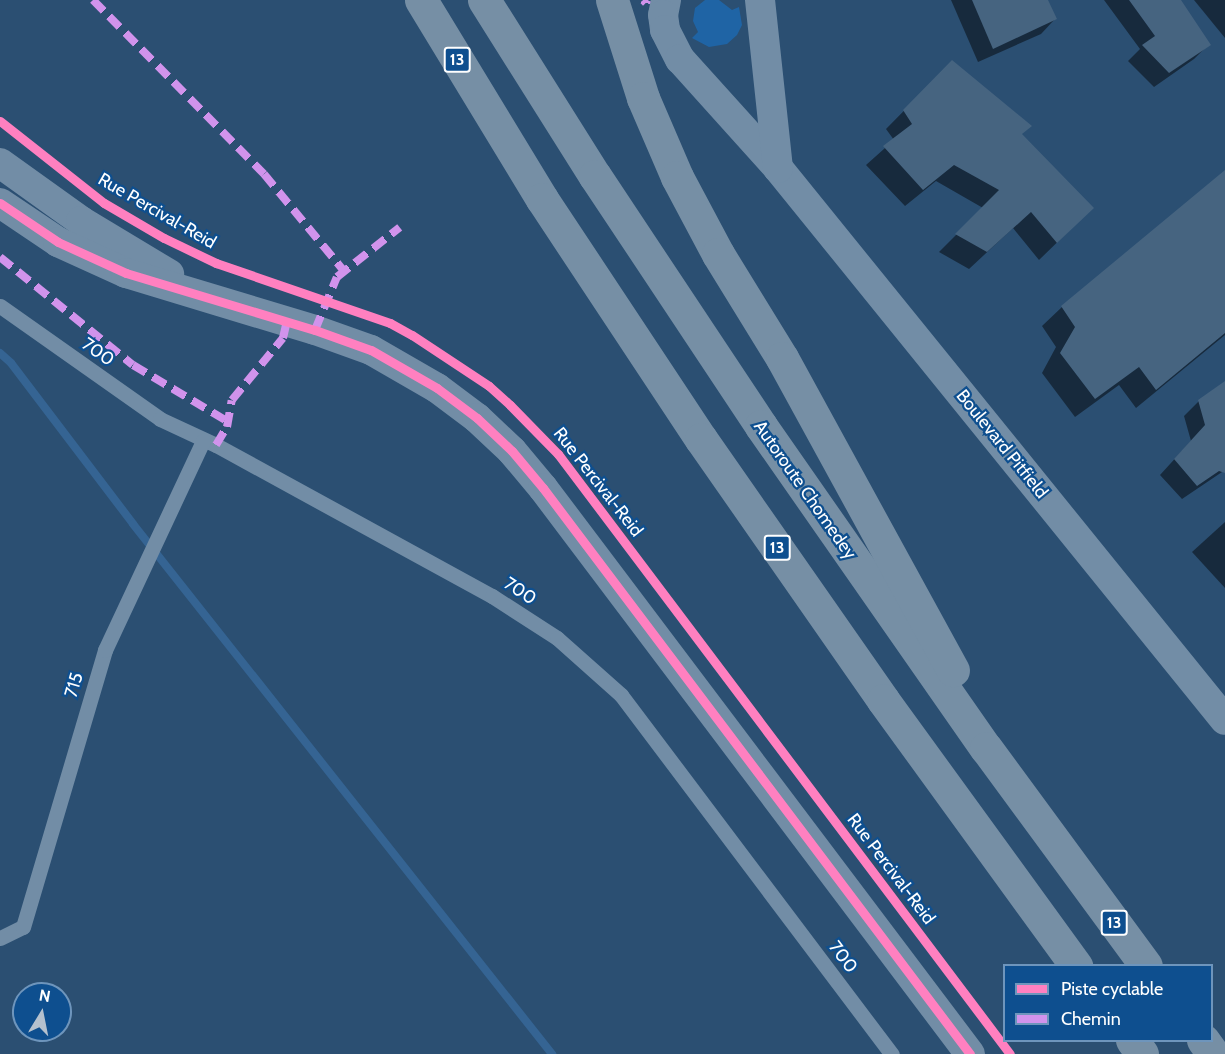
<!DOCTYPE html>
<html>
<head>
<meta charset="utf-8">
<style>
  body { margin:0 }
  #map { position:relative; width:1225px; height:1054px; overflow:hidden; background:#2b4f72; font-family:Cabin,sans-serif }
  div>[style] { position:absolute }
  .green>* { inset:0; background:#1f64a5 }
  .shadow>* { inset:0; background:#0007 }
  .stream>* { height:8px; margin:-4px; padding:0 4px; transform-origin:4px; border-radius:4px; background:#356493 }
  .building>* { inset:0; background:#466480 }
  .service>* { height:15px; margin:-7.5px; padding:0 7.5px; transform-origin:7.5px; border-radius:7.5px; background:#728da6 }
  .minor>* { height:30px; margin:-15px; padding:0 15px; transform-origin:15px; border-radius:15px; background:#728da6 }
  .motorway>* { height:33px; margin:-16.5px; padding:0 16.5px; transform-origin:16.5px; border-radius:16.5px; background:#768fa5 }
  .quiet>* { height:8px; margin-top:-4px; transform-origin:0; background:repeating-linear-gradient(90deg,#d193ec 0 15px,transparent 0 23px) }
  .cycleway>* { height:9px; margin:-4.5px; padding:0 4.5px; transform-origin:4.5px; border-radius:4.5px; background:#ff80c0 }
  span { translate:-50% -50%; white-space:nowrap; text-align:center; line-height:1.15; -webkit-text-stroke:4.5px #0e4f8f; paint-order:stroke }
  .shield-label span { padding:2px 4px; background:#0e4f8f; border:2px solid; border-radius:4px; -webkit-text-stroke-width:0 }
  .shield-label { font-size:16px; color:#fff; font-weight:700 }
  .street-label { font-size:18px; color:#fff }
  .legend { position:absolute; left:1003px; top:964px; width:210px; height:78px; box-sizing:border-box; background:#0e4f8f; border:2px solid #6e95bc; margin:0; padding:8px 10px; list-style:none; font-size:18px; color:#fff }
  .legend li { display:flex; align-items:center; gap:12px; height:30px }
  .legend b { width:30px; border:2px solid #6e95bc }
  .north { position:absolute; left:12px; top:982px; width:60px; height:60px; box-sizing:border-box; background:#0e4f8f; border:2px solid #6e95bc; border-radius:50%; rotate:10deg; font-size:16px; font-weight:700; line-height:24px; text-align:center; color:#fff }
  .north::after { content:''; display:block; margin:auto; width:21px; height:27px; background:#b5c1ce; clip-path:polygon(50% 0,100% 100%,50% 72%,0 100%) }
</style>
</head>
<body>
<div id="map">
  <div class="green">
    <i style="clip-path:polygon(705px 0,719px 0,732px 10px,739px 7px,742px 25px,737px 35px,727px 44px,709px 47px,692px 38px,698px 32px,693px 21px,695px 8px)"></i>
  </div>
  <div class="shadow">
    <i style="clip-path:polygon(951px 0,1046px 0,1055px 19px,1041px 34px,978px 62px)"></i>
    <i style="clip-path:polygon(1104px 0,1180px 0,1209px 44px,1194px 59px,1154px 87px,1128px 61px,1140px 49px)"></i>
    <i style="clip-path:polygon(1194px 0,1225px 0,1225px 38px)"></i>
    <i style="clip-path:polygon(952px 62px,1021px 135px,1074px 226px,1039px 260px,1013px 228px,969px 269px,939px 252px,983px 208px,936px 181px,905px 206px,866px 165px,894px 140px,886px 129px)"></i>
    <i style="clip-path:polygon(1225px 172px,1225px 335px,1136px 408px,1119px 385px,1075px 417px,1042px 373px,1056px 347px,1042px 326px,1062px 307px)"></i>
    <i style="clip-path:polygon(1225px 383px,1225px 470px,1182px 499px,1160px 475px,1191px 441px,1184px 416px,1199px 401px)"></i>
    <i style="clip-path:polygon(1225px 522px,1225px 588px,1192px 552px)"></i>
  </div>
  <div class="stream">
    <i style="left:0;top:353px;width:15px;rotate:42deg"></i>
    <i style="left:11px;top:363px;width:202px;rotate:52.8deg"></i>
    <i style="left:133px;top:524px;width:676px;rotate:51.67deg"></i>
  </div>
  <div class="building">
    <i style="clip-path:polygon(972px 0,1048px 0,1057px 19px,993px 49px)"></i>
    <i style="clip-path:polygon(1129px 0,1181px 0,1211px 45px,1169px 73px,1142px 45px,1155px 36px)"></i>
    <i style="clip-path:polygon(952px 60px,1032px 126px,1022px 134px,1094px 208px,1057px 243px,1031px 212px,987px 252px,955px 234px,999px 190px,954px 165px,923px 190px,883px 146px,912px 124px,903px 110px)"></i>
    <i style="clip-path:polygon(1225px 170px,1225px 333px,1156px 390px,1139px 367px,1095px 399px,1060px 353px,1075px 327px,1061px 306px)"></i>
    <i style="clip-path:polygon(1225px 381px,1225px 473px,1219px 471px,1197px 486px,1174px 459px,1205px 425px,1198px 400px)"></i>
  </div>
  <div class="service">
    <i style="left:0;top:306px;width:196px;rotate:35.2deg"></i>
    <i style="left:160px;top:419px;width:62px;rotate:24.9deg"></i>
    <i style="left:216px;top:445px;width:315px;rotate:28.7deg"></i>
    <i style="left:492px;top:596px;width:77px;rotate:32.9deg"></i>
    <i style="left:557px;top:638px;width:86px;rotate:41.7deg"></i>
    <i style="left:621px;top:695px;width:450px;rotate:53deg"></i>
    <i style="left:0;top:938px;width:25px;rotate:-26deg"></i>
    <i style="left:23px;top:927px;width:289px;rotate:-73.5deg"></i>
    <i style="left:105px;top:650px;width:231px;rotate:-64.9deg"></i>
  </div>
  <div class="minor">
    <i style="left:666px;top:0;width:15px;rotate:101deg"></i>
    <i style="left:663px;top:15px;width:15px;rotate:82deg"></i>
    <i style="left:665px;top:30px;width:33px;rotate:63deg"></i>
    <i style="left:680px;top:59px;width:147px;rotate:48deg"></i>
    <i style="left:778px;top:168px;width:710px;rotate:51deg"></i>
    <i style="left:760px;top:0;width:169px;rotate:83.9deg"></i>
    <i style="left:0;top:163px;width:100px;rotate:35.6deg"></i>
    <i style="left:81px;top:221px;width:103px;rotate:31.1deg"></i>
    <i style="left:0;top:203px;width:70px;rotate:33.9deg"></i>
    <i style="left:58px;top:242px;width:75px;rotate:24.5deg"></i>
    <i style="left:126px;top:273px;width:197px;rotate:16.8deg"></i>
    <i style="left:315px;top:330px;width:59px;rotate:19.7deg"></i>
    <i style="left:371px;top:350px;width:76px;rotate:29.9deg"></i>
    <i style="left:437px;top:388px;width:50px;rotate:36.9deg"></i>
    <i style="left:477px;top:418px;width:48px;rotate:43.3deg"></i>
    <i style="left:512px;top:451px;width:48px;rotate:50deg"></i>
    <i style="left:543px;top:488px;width:709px;rotate:52.97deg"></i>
  </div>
  <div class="motorway">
    <i style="left:421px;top:0;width:233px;rotate:58.7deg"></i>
    <i style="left:542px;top:199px;width:288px;rotate:56.5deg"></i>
    <i style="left:701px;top:439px;width:318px;rotate:55.1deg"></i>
    <i style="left:883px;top:700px;width:329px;rotate:54deg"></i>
    <i style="left:484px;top:0;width:208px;rotate:57.8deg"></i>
    <i style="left:595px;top:176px;width:300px;rotate:56.4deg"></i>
    <i style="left:761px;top:426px;width:393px;rotate:55.1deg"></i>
    <i style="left:986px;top:748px;width:270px;rotate:53.7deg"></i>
    <i style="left:612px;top:0;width:103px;rotate:72.4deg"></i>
    <i style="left:643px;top:98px;width:86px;rotate:66.7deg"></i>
    <i style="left:677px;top:177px;width:87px;rotate:62deg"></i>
    <i style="left:718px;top:254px;width:122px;rotate:58.4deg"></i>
    <i style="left:782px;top:358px;width:356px;rotate:61.3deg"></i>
    <i style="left:1132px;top:1040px;width:17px;rotate:54deg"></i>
    <i style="left:1203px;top:1040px;width:17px;rotate:54deg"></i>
  </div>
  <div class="quiet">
    <i style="left:93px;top:0;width:244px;rotate:45.5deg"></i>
    <i style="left:264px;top:174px;width:126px;rotate:50.5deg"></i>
    <i style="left:643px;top:0;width:4px;rotate:45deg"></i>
    <i style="left:646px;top:3px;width:3px;rotate:-72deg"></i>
    <i style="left:0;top:257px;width:171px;rotate:39.1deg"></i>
    <i style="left:133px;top:365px;width:109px;rotate:30.8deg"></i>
    <i style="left:315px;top:330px;width:57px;rotate:-67.5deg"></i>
    <i style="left:337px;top:277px;width:80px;rotate:-38.4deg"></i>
    <i style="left:216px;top:445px;width:21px;rotate:-59deg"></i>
    <i style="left:227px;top:427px;width:27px;rotate:-80deg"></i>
    <i style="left:232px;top:400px;width:80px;rotate:-50.6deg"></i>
    <i style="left:283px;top:338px;width:17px;rotate:-77deg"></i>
  </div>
  <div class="cycleway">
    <i style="left:0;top:121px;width:132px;rotate:38.3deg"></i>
    <i style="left:104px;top:203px;width:69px;rotate:30.3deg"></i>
    <i style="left:164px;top:238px;width:58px;rotate:25.7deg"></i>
    <i style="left:216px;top:263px;width:184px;rotate:19deg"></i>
    <i style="left:390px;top:323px;width:25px;rotate:29deg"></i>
    <i style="left:412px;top:335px;width:92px;rotate:33.5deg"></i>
    <i style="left:489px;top:386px;width:28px;rotate:42deg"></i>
    <i style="left:510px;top:405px;width:69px;rotate:45.6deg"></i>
    <i style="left:558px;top:454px;width:751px;rotate:53.01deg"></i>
    <i style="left:0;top:203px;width:70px;rotate:33.9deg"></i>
    <i style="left:58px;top:242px;width:75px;rotate:24.5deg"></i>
    <i style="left:126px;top:273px;width:197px;rotate:16.8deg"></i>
    <i style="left:315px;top:330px;width:59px;rotate:19.7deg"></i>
    <i style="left:371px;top:350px;width:76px;rotate:29.9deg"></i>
    <i style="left:437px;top:388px;width:50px;rotate:36.9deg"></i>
    <i style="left:477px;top:418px;width:48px;rotate:43.3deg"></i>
    <i style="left:512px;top:451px;width:48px;rotate:50deg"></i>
    <i style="left:543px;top:488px;width:709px;rotate:52.97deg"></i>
  </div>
  <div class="shield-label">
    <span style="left:457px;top:60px">13</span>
    <span style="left:777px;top:548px">13</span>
    <span style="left:1114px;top:923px">13</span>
  </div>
  <div class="street-label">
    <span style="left:157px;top:211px;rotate:30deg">Rue Percival-Reid</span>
    <span style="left:98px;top:352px;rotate:35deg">700</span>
    <span style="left:1002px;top:444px;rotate:51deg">Boulevard Pitfield</span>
    <span style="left:598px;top:482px;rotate:52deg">Rue Percival-Reid</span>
    <span style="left:805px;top:490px;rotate:55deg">Autoroute Chomedey</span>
    <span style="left:520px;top:591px;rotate:33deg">700</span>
    <span style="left:74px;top:685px;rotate:-74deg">715</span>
    <span style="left:891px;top:869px;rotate:53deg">Rue Percival-Reid</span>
    <span style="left:843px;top:957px;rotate:53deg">700</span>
  </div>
  <ul class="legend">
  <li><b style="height:8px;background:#ff80c0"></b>Piste cyclable</li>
  <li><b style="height:8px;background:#d193ec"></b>Chemin</li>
  </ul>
  <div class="north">N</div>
</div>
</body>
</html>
